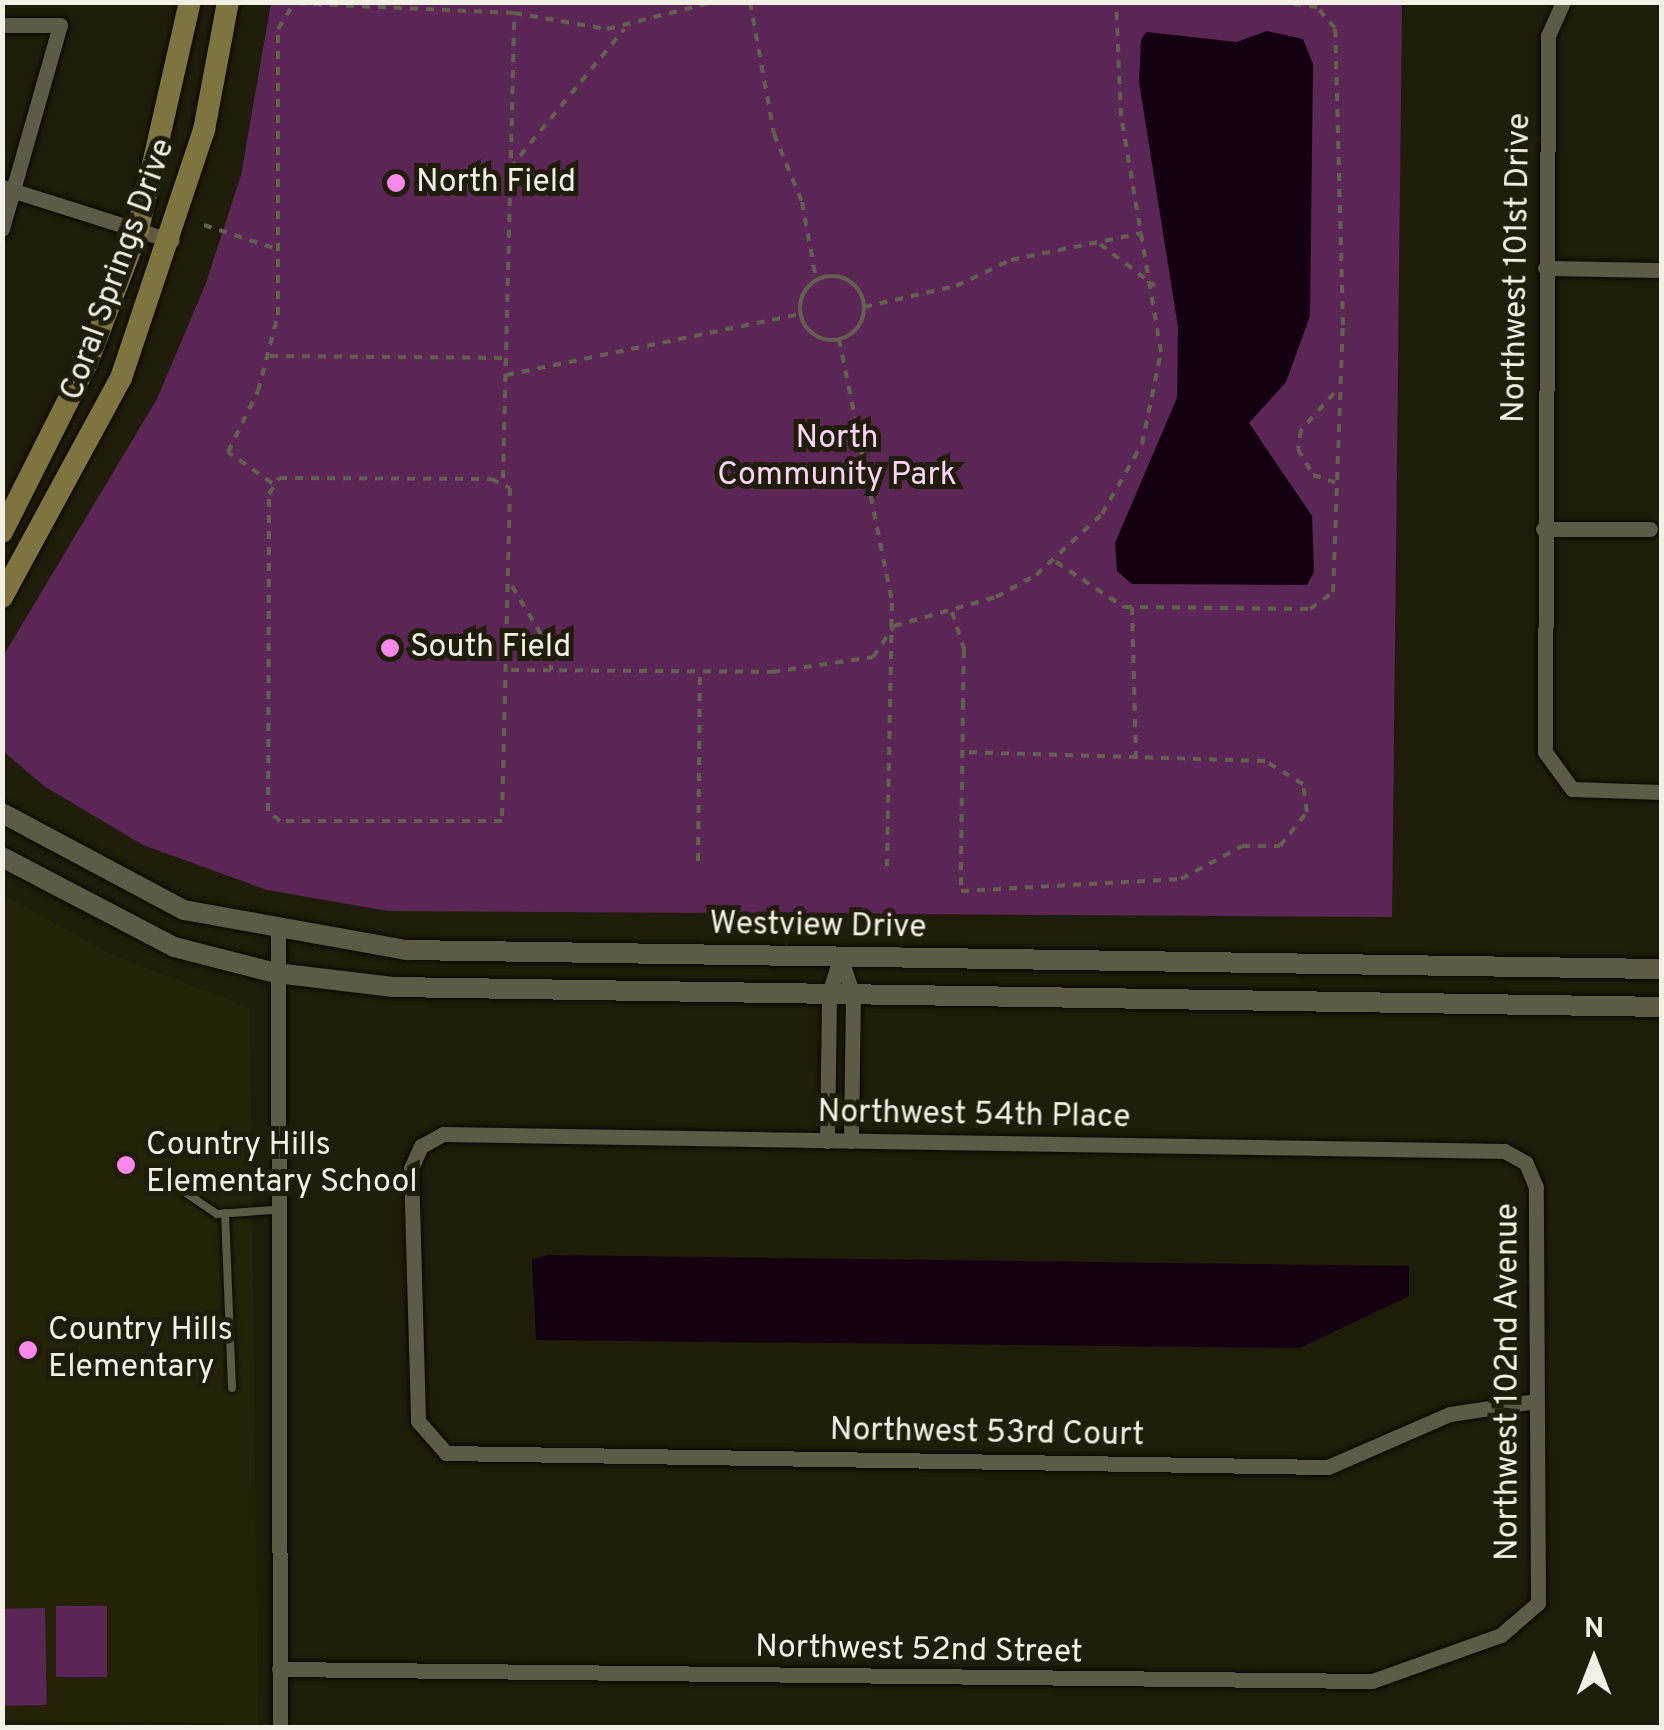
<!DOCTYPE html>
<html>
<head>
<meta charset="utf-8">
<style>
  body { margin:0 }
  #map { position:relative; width:1664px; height:1730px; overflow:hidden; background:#1f1c09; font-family:Overpass,sans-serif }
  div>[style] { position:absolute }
  .built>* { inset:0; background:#262207 }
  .green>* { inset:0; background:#5b2656; transform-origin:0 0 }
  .water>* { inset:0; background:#130011 }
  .path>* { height:4px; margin-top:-2px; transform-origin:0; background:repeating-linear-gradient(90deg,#63604f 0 8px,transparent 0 16px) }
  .path>.ring { margin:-2px; padding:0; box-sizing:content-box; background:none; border:4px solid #63604f; border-radius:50% }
  .roads { filter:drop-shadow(0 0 2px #090600) drop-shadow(0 0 2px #090600) }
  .service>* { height:8px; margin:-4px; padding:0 4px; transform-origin:4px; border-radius:4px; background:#5e5a46 }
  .minor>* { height:15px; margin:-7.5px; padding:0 7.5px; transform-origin:7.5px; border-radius:7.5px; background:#5e5a46 }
  .tertiary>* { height:20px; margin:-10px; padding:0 10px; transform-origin:10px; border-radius:10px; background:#5e5a46 }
  .secondary>* { height:22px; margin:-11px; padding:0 11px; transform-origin:11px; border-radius:11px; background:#7e7440 }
  .dots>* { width:28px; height:28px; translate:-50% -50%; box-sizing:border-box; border:5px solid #1f1c09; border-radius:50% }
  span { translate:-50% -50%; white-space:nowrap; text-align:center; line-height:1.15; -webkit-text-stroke:10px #1f1c09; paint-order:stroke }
  .poi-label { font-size:32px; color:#f3f1e5 }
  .left { translate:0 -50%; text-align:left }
  .street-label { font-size:32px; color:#f3f1e5 }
  .park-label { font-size:32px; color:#fcd4f5 }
  .frame { position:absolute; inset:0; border:5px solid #f3f1e5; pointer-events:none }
  .north { position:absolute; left:1544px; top:1610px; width:100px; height:100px; -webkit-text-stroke:8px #1f1c09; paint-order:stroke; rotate:0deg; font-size:28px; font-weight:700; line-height:40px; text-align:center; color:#f3f1e5 }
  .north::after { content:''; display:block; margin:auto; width:35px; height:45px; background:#f3f1e5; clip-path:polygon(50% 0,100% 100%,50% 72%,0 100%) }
</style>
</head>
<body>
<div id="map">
  <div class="built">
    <i style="clip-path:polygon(2px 894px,108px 953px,250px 1008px,258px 1724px,3px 1720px)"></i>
  </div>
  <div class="green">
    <i style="clip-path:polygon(271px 3px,1402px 3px,1392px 917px,388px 911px,267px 890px,143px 845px,44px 786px,3px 751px,2px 658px,157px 399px,206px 283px,241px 175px)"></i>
    <i style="left:56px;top:1606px;width:51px;height:71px"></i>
    <i style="left:45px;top:1608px;width:97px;height:42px;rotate:89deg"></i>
  </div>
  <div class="water">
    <i style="clip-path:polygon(1267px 31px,1303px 39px,1313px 64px,1310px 316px,1286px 382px,1249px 423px,1312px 516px,1314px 572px,1307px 585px,1132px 584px,1117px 571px,1115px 543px,1177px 398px,1178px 327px,1139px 82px,1141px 40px,1146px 32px,1237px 42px)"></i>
    <i style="clip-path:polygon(548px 1255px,1409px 1266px,1409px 1296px,1300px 1348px,536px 1340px,532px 1260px)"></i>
  </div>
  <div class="path">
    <i style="left:266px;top:2px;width:248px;rotate:2.5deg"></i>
    <i style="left:514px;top:13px;width:94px;rotate:9.8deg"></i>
    <i style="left:607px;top:29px;width:110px;rotate:-14.2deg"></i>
    <i style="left:750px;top:2px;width:134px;rotate:79.7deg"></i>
    <i style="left:774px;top:134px;width:74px;rotate:67.6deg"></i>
    <i style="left:802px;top:202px;width:78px;rotate:79.7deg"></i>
    <i style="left:510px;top:168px;width:180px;rotate:-50.6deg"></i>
    <i style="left:204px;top:225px;width:77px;rotate:18.2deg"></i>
    <i style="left:1100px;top:244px;width:69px;rotate:37.4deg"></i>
    <i class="ring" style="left:800px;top:276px;width:60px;height:60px"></i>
    <i style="left:864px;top:307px;width:94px;rotate:-12.9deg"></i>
    <i style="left:956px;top:286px;width:61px;rotate:-25.3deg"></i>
    <i style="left:1011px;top:260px;width:134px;rotate:-11.6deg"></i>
    <i style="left:839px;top:339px;width:269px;rotate:78.6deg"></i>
    <i style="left:892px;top:603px;width:263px;rotate:91.1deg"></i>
    <i style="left:270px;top:356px;width:235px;rotate:0.5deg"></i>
    <i style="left:506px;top:375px;width:300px;rotate:-11.7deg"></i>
    <i style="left:1334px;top:393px;width:50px;rotate:131.7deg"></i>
    <i style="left:1301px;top:430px;width:19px;rotate:99deg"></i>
    <i style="left:1298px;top:449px;width:30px;rotate:60deg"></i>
    <i style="left:1313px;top:475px;width:23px;rotate:18deg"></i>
    <i style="left:279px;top:478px;width:212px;rotate:0.3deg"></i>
    <i style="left:491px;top:479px;width:21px;rotate:25deg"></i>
    <i style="left:510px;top:488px;width:333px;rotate:91.4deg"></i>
    <i style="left:502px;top:821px;width:222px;rotate:180deg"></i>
    <i style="left:280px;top:821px;width:16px;rotate:-140deg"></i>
    <i style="left:268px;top:811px;width:317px;rotate:-89.8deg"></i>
    <i style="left:269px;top:494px;width:19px;rotate:-58deg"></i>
    <i style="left:503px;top:478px;width:465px;rotate:-88.6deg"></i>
    <i style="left:272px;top:483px;width:54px;rotate:-144.8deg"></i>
    <i style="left:228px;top:452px;width:68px;rotate:-63.8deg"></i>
    <i style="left:258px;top:391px;width:79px;rotate:-75.3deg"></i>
    <i style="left:278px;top:315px;width:286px;rotate:-90deg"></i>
    <i style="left:278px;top:29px;width:26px;rotate:-58deg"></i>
    <i style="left:1056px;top:562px;width:82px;rotate:33.5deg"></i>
    <i style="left:1124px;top:607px;width:186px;rotate:0.6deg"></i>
    <i style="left:1310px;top:609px;width:29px;rotate:-36deg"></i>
    <i style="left:1333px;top:592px;width:267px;rotate:-87.9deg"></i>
    <i style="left:1343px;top:325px;width:297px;rotate:-91.5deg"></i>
    <i style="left:1335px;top:28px;width:28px;rotate:-131deg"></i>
    <i style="left:1317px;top:7px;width:38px;rotate:-173deg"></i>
    <i style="left:512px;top:586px;width:74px;rotate:58.9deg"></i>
    <i style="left:550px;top:649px;width:21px;rotate:87deg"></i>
    <i style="left:1132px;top:607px;width:155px;rotate:88.5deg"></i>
    <i style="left:952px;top:612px;width:40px;rotate:72deg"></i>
    <i style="left:964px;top:650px;width:52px;rotate:91.1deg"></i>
    <i style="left:963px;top:702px;width:175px;rotate:90.7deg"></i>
    <i style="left:961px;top:877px;width:14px;rotate:90deg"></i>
    <i style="left:961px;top:891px;width:220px;rotate:-3.1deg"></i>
    <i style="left:1181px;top:879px;width:69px;rotate:-28.4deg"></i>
    <i style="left:1242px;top:846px;width:38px"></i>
    <i style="left:1280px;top:846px;width:43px;rotate:-51.5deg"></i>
    <i style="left:1307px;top:812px;width:28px;rotate:-98deg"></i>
    <i style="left:1303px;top:784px;width:44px;rotate:-148.8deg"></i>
    <i style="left:1265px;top:761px;width:303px;rotate:-178.3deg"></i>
    <i style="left:511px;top:670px;width:261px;rotate:0.4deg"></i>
    <i style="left:772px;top:672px;width:102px;rotate:-8.4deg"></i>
    <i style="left:873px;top:657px;width:37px;rotate:-56deg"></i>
    <i style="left:894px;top:626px;width:106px;rotate:-15.9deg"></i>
    <i style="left:996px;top:597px;width:46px;rotate:-28.8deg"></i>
    <i style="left:1036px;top:575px;width:90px;rotate:-42.7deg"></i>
    <i style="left:1102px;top:514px;width:81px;rotate:-60.3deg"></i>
    <i style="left:1142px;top:444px;width:94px;rotate:-78.3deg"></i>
    <i style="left:1161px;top:352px;width:239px;rotate:-99.6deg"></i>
    <i style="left:1121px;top:116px;width:114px;rotate:-92.5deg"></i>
    <i style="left:698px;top:861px;width:189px;rotate:-89.4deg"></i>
  </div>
  <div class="roads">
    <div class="service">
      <i style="left:174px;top:1185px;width:52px;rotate:34deg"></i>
      <i style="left:217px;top:1214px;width:56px;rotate:-4.1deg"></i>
      <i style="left:225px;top:1213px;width:175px;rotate:87.7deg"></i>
    </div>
    <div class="minor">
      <i style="left:1563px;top:2px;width:36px;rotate:114deg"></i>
      <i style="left:1548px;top:35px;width:717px;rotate:90.24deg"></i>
      <i style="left:1545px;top:752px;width:46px;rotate:53.9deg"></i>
      <i style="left:1572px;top:789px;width:90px;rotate:1.9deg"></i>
      <i style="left:2px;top:25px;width:58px"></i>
      <i style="left:60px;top:25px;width:212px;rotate:105.9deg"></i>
      <i style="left:2px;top:187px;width:178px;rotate:17.6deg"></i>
      <i style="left:1545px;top:268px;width:117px;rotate:1deg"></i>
      <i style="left:1543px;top:529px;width:107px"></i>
      <i style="left:278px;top:933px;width:795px;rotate:89.86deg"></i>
      <i style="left:840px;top:957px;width:39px;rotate:71deg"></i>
      <i style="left:853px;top:994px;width:147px;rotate:90.8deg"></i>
      <i style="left:827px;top:1141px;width:147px;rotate:-89.2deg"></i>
      <i style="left:829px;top:994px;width:39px;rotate:-73deg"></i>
      <i style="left:279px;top:1669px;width:1093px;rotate:0.63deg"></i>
      <i style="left:1372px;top:1681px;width:137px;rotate:-19.6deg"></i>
      <i style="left:1501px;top:1635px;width:49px;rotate:-40.9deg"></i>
      <i style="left:1538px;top:1603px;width:416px;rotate:-90.3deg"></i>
      <i style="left:1536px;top:1187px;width:26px;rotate:-113deg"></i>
      <i style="left:1526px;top:1163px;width:25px;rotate:-151deg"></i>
      <i style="left:1504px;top:1151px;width:1061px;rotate:-179.08deg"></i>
      <i style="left:443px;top:1134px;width:25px;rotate:151deg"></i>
      <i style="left:421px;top:1146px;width:24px;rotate:114deg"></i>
      <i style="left:411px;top:1168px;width:253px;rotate:88.4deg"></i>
      <i style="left:418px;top:1421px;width:43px;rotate:48.8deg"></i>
      <i style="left:446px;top:1453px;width:882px;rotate:0.91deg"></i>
      <i style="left:1328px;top:1467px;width:133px;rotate:-23.5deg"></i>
      <i style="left:1450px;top:1414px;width:87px;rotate:-8.6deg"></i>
    </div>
    <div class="tertiary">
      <i style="left:2px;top:813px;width:206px;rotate:28.1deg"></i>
      <i style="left:184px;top:910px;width:227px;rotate:10.2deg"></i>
      <i style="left:407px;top:950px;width:1255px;rotate:0.87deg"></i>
      <i style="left:2px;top:857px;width:194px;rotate:27.6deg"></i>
      <i style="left:174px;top:947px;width:105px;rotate:14.3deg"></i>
      <i style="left:276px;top:973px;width:118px;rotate:6.8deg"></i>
      <i style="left:393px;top:987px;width:1269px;rotate:0.9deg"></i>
    </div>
    <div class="secondary">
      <i style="left:2px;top:532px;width:189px;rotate:-63.3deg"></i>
      <i style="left:87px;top:363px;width:142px;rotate:-69deg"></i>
      <i style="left:138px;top:230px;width:234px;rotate:-77.2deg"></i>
      <i style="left:2px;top:597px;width:249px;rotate:-61.5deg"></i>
      <i style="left:121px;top:378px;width:262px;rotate:-71.5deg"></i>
      <i style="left:204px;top:130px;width:130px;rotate:-79.4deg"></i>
    </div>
  </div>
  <div class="dots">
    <i style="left:396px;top:183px;background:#f888eb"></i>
    <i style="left:390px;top:648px;background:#f888eb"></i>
    <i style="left:126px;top:1165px;background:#f888eb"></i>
    <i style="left:28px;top:1350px;background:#f888eb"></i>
  </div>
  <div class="poi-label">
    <span class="left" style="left:416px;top:183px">North Field</span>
    <span class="left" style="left:410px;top:648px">South Field</span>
    <span class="left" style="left:146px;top:1165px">Country Hills<br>Elementary School</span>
    <span class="left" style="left:48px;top:1350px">Country Hills<br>Elementary</span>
  </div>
  <div class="street-label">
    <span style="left:1518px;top:268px;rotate:-89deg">Northwest 101st Drive</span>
    <span style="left:119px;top:270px;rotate:-70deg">Coral Springs Drive</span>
    <span style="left:818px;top:927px;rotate:1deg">Westview Drive</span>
    <span style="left:974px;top:1116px;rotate:1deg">Northwest 54th Place</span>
    <span style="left:1509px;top:1382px;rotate:-90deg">Northwest 102nd Avenue</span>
    <span style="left:987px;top:1434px;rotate:1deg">Northwest 53rd Court</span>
    <span style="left:919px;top:1651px;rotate:1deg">Northwest 52nd Street</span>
  </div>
  <div class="park-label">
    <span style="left:837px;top:458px">North<br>Community Park</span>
  </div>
  <div class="frame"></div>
  <div class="north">N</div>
</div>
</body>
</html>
